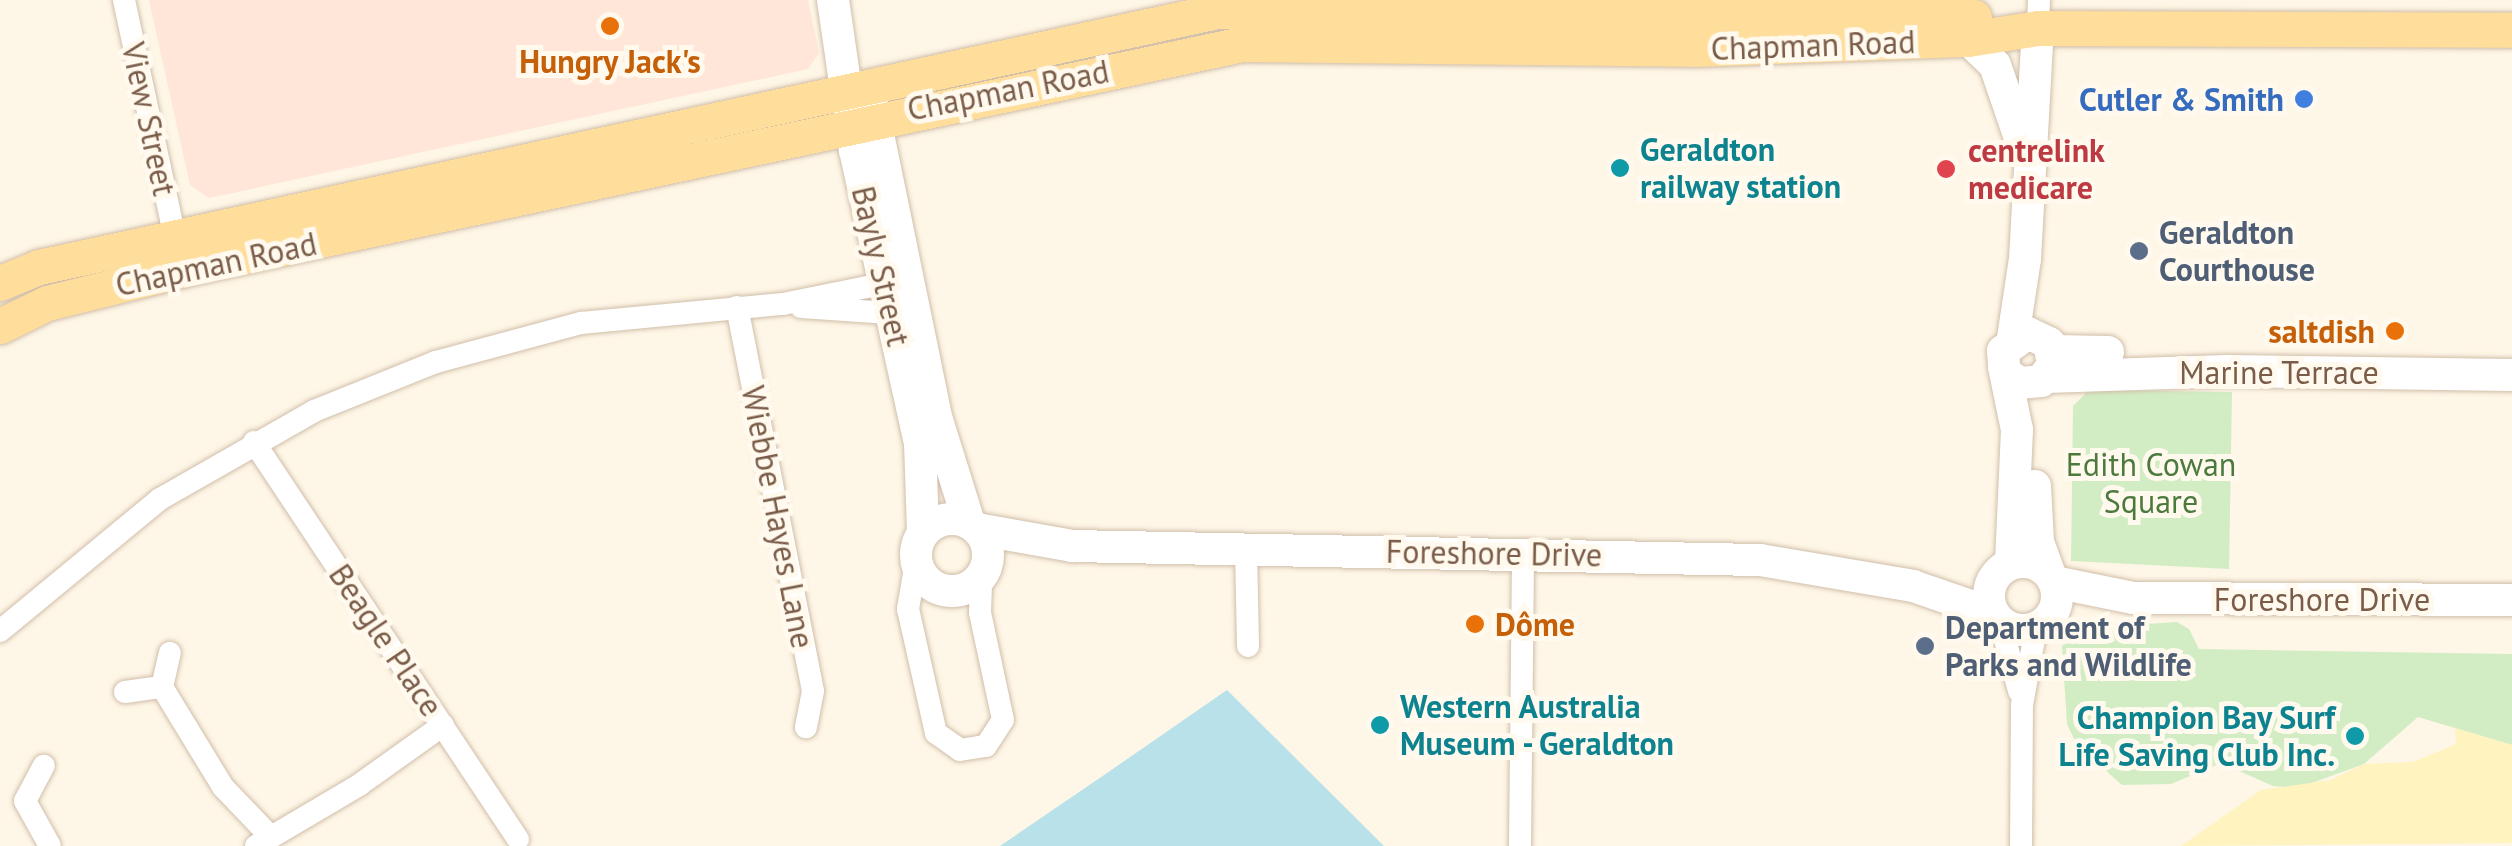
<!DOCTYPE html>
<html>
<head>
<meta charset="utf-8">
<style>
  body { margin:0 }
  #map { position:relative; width:2512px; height:846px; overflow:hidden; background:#fef6e6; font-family:"PT Sans",sans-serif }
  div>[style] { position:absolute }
  .commercial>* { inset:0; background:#ffe6d9 }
  .green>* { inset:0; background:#d2edc3 }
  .sand>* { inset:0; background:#fff3bf }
  .water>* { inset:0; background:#b9e1ea }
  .roads { filter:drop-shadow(0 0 2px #d1beaa) drop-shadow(0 0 2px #d1beaa) }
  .street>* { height:22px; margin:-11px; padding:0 11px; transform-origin:11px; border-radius:11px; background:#fff }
  .secondary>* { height:32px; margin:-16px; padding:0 16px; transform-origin:16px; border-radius:16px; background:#fff }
  .secondary>.ring { margin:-16px; padding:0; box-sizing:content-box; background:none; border:32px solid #fff; border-radius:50% }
  .primary>* { height:35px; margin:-17.5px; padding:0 17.5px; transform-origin:17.5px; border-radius:17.5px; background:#ffde9c }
  .dots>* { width:28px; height:28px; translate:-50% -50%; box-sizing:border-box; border:5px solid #fff9ee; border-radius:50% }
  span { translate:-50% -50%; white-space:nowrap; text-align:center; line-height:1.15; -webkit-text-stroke:10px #fff9ee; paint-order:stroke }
  .street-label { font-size:32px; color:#7a5c48 }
  .food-label { font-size:32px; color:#c56008; font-weight:700 }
  .right { translate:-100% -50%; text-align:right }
  .left { translate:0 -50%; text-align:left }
  .shop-label { font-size:32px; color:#366cbe; font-weight:700 }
  .culture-label { font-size:32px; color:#0d838f; font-weight:700 }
  .health-label { font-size:32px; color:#be3a42; font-weight:700 }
  .service-label { font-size:32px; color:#4e5e75; font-weight:700 }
  .park-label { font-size:32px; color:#4c7a3c }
</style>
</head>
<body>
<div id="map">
  <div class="commercial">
    <i style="clip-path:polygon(149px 0,808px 0,819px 53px,808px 69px,209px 198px,190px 185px)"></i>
  </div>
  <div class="green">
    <i style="clip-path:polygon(2089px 390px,2232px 392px,2229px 569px,2071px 561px,2073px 406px)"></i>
    <i style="clip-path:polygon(2177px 622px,2189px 629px,2199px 649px,2512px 654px,2512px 745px,2418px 717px,2364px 764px,2298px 788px,2273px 786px,2221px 763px,2171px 784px,2122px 785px,2077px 745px,2067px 724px,2062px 646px,2083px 628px)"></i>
  </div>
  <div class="sand">
    <i style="clip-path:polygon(2455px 728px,2512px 745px,2512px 843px,2181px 846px,2261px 790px,2331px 780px,2364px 764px,2413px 762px,2456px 744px)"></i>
  </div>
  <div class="water">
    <i style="clip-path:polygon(1227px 690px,1384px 846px,1000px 846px,1107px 773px)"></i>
  </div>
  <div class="roads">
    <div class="street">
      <i style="left:124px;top:0;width:242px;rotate:77.9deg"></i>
      <i style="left:2038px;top:28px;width:28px;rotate:-88deg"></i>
      <i style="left:737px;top:307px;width:391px;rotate:78.8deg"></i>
      <i style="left:813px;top:691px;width:37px;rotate:101deg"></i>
      <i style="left:801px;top:307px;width:103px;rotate:3.9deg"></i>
      <i style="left:254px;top:442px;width:477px;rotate:56.4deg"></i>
      <i style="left:1246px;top:549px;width:97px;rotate:88.8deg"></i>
      <i style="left:916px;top:562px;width:48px;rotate:99.7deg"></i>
      <i style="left:908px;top:609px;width:127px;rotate:77.3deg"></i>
      <i style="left:936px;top:733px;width:29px;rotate:35deg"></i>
      <i style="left:960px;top:750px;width:26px;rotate:-9deg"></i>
      <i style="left:986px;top:746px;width:31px;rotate:-57deg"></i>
      <i style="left:1003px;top:720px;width:109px;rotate:-102.1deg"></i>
      <i style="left:980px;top:613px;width:36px;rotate:-88deg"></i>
      <i style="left:2000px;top:621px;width:73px;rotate:74.8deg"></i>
      <i style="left:0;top:631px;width:207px;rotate:-39.5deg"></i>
      <i style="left:160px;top:499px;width:177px;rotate:-29.7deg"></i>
      <i style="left:314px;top:411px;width:131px;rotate:-21.9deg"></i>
      <i style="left:436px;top:362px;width:150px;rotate:-15.1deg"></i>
      <i style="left:581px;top:323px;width:203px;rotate:-5.4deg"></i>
      <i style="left:783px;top:304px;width:116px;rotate:-11.4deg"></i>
      <i style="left:162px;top:687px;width:117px;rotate:58.6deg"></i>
      <i style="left:223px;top:787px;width:68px;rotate:46.2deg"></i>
      <i style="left:162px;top:687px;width:35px;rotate:-77deg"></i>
      <i style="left:125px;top:692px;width:37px;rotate:-8deg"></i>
      <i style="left:25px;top:801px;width:51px;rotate:60.9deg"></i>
      <i style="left:25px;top:801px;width:40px;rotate:-62deg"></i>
      <i style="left:256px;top:846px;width:120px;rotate:-30.6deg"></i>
      <i style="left:359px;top:785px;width:103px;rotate:-35.5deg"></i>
      <i style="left:1520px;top:846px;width:292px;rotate:-89.4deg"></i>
      <i style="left:2021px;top:846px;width:141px;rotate:-89.6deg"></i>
      <i style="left:2022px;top:705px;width:78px;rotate:-79.7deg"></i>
    </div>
    <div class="secondary">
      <i style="left:833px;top:0;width:152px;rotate:81.7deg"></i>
      <i style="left:855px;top:150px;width:299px;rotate:77.5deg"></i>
      <i style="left:920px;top:442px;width:90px;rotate:88.1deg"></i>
      <i style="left:1968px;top:39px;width:37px;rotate:44deg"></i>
      <i style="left:1995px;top:65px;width:83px;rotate:71.1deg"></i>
      <i style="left:870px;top:95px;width:332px;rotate:78.4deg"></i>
      <i style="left:937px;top:420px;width:108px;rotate:72.7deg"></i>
      <i style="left:2013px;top:338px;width:80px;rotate:-81.4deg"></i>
      <i style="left:2025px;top:259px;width:231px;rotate:-86.8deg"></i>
      <i style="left:2053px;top:351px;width:55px;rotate:1deg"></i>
      <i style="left:2007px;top:374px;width:16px;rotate:35deg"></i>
      <i style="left:2020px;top:383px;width:21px;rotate:-5deg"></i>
      <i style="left:2041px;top:381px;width:20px;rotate:-53deg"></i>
      <i style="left:2053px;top:365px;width:22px;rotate:-100deg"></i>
      <i style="left:2049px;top:343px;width:23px;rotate:-155deg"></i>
      <i style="left:2028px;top:333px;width:31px;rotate:144deg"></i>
      <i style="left:2003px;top:351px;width:16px;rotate:86deg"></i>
      <i style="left:2004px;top:367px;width:64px;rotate:78.3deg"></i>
      <i style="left:2017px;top:430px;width:134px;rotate:92.6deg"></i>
      <i style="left:2046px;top:377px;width:181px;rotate:-1.9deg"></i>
      <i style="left:2227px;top:371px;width:285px;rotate:0.8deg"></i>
      <i style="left:2035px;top:486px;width:56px;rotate:86.9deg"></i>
      <i style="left:2038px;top:542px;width:35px;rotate:70deg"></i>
      <i class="ring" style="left:916px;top:519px;width:40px;height:40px"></i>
      <i style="left:977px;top:529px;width:97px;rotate:10.1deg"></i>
      <i style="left:1072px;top:546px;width:688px;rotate:1.17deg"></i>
      <i style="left:1760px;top:560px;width:155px;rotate:9.6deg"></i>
      <i style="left:1913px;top:586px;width:86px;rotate:19.1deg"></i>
      <i class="ring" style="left:1989px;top:562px;width:36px;height:36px"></i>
      <i style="left:2054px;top:582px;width:81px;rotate:11.4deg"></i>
      <i style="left:2133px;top:598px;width:379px;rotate:0.3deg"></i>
    </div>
    <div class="primary">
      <i style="left:0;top:283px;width:42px;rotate:-22.3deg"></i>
      <i style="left:39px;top:267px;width:1205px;rotate:-12.26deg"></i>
      <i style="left:1217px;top:11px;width:757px;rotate:0.45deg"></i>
      <i style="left:0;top:326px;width:52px;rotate:-26.1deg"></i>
      <i style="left:47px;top:303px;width:150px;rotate:-13.9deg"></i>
      <i style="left:193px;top:267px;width:1072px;rotate:-12deg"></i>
      <i style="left:1242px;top:44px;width:450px;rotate:0.6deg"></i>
      <i style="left:1692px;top:49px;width:276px;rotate:-2.1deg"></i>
      <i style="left:1968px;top:39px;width:71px;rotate:-8.9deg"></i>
      <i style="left:2038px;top:28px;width:474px;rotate:0.2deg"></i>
    </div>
  </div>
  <div class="dots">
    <i style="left:610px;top:26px;background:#e8710a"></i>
    <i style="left:2304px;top:99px;background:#3f7fe0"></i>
    <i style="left:1620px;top:168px;background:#0f9aa8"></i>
    <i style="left:1946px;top:169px;background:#e0444e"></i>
    <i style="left:2139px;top:251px;background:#5c6f8a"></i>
    <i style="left:2395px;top:331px;background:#e8710a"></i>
    <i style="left:1475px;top:624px;background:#e8710a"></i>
    <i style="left:1925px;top:646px;background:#5c6f8a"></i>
    <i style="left:1380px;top:725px;background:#0f9aa8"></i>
    <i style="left:2355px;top:736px;background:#0f9aa8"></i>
  </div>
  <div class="street-label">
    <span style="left:1813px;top:45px;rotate:-2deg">Chapman Road</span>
    <span style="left:1008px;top:90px;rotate:-11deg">Chapman Road</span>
    <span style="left:149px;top:119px;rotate:78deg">View Street</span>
    <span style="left:216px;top:264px;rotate:-12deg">Chapman Road</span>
    <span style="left:881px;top:266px;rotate:77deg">Bayly Street</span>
    <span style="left:2279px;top:372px">Marine Terrace</span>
    <span style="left:778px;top:517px;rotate:79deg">Wiebbe Hayes Lane</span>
    <span style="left:1494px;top:553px;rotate:1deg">Foreshore Drive</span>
    <span style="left:2322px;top:599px">Foreshore Drive</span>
    <span style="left:386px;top:640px;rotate:56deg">Beagle Place</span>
  </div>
  <div class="food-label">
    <span style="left:610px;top:61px">Hungry Jack's</span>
    <span class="right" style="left:2375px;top:331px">saltdish</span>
    <span class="left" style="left:1495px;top:624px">Dôme</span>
  </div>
  <div class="shop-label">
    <span class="right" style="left:2284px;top:99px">Cutler &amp; Smith</span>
  </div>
  <div class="culture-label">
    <span class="left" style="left:1640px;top:168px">Geraldton<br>railway station</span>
    <span class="left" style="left:1400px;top:725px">Western Australia<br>Museum - Geraldton</span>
    <span class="right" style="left:2335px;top:736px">Champion Bay Surf<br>Life Saving Club Inc.</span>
  </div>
  <div class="health-label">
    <span class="left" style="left:1968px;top:169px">centrelink<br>medicare</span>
  </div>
  <div class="service-label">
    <span class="left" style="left:2159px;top:251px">Geraldton<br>Courthouse</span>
    <span class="left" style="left:1945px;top:646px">Department of<br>Parks and Wildlife</span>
  </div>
  <div class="park-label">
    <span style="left:2151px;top:483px">Edith Cowan<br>Square</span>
  </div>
</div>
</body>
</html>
